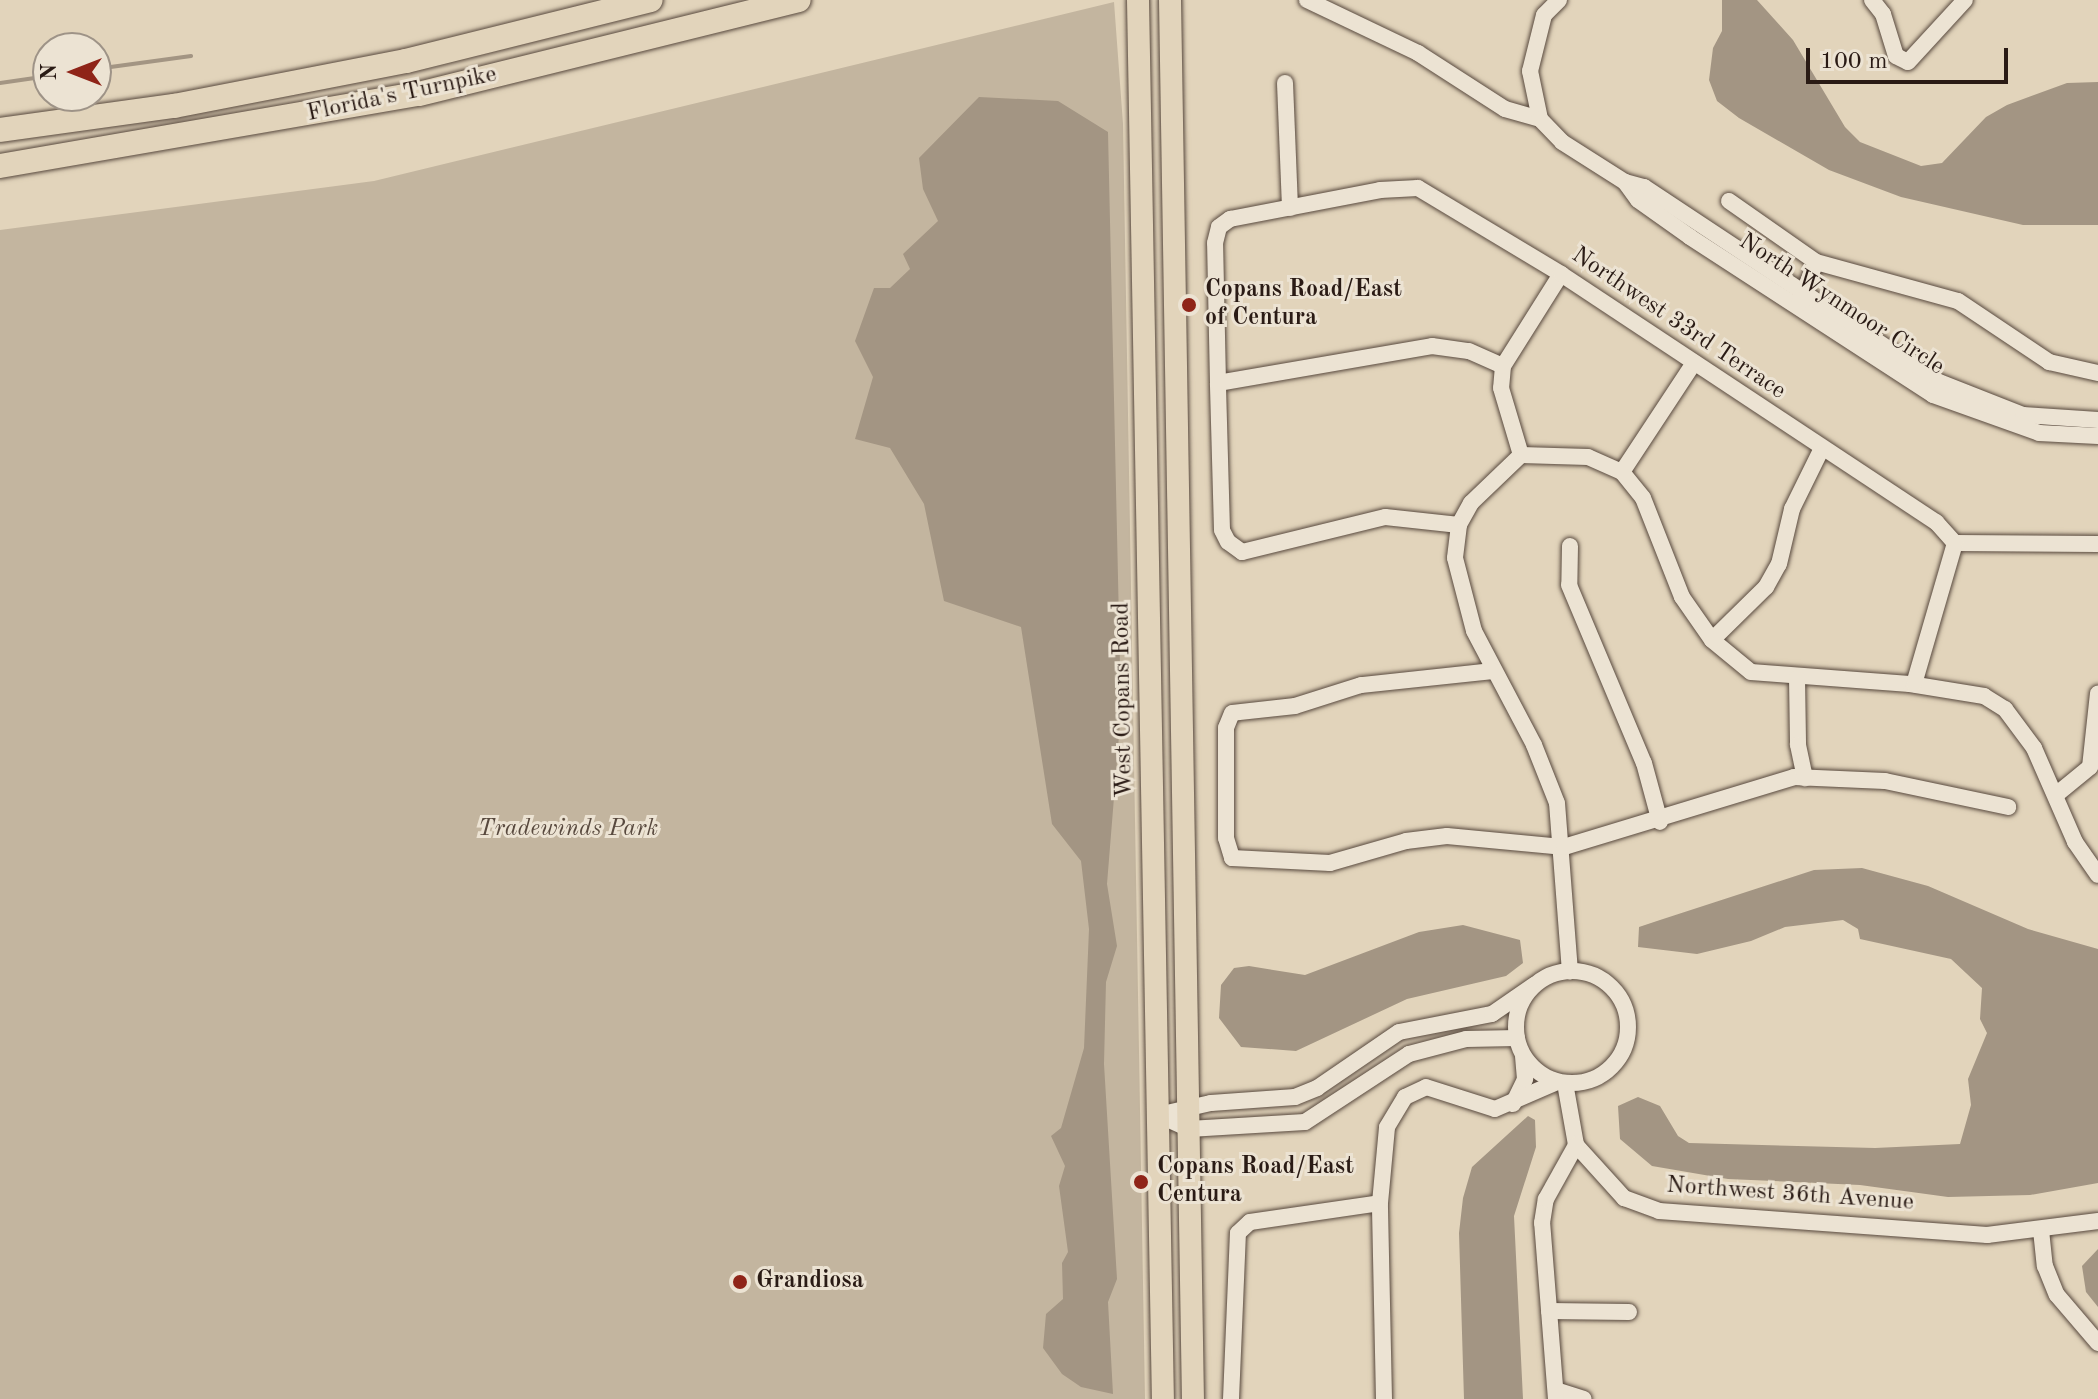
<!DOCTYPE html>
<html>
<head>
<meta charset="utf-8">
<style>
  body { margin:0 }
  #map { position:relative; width:2098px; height:1399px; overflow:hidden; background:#e2d4bb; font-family:"Old Standard TT",serif }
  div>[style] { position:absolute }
  .green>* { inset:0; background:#c3b59f }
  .water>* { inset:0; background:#a39583 }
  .stream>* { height:4px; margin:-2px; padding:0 2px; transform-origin:2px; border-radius:2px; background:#a39583 }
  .roads { filter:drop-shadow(0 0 2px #58493e) drop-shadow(0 0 2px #58493e) }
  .minor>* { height:16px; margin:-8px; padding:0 8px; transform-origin:8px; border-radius:8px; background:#ece3d3 }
  .minor>.ring { margin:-8px; padding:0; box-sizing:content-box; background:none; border:16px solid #ece3d3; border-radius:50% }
  .major>* { height:22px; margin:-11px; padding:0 11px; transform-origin:11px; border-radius:11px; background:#e2d4bb }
  .highway>* { height:24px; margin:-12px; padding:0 12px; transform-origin:12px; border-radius:12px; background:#e2d4bb }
  .dots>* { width:22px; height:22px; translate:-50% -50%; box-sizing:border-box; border:4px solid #ece3d3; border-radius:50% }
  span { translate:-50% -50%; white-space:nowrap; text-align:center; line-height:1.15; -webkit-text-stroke:6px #ece3d3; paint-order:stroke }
  .street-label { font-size:24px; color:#2a1b15 }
  .poi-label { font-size:24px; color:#2a1b15; font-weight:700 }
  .left { translate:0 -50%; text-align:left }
  .park-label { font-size:24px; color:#58493e; font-style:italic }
  .north { position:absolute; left:32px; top:32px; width:80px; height:80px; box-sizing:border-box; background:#ece3d3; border:2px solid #9e9387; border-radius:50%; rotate:270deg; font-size:22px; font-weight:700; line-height:32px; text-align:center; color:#2a1b15 }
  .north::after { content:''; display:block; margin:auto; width:28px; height:36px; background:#8f2418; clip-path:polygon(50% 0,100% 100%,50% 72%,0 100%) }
  .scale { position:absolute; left:1806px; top:48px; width:202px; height:36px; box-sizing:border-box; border:4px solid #2a1b15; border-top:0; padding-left:10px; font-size:24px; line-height:28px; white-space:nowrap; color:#2a1b15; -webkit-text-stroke:6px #ece3d3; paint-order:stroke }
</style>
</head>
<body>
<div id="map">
  <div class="green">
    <i style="clip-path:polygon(1114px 2px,1123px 124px,1145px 1399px,0 1399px,0 230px,374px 181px)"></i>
  </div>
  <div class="water">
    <i style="clip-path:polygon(1722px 0,1757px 0,1793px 40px,1845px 127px,1860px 142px,1921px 166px,1942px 163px,1986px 117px,2007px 105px,2067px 83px,2098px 82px,2098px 225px,2023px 225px,1901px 197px,1829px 170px,1739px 118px,1717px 101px,1709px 80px,1713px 48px,1722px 31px)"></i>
    <i style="clip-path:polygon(979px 97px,1058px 101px,1108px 132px,1121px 711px,1107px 884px,1117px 946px,1106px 982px,1104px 1064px,1117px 1279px,1108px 1302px,1113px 1394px,1081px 1387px,1062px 1374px,1043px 1348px,1046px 1314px,1063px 1299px,1062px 1263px,1068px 1252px,1059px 1186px,1065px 1166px,1051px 1136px,1061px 1128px,1084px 1048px,1089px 929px,1081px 861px,1052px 824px,1021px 627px,944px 601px,924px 504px,890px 448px,855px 439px,873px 377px,855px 341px,874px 288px,890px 288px,910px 269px,903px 254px,938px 221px,923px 189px,919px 158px)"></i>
    <i style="clip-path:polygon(1862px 868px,1928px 886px,2028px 929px,2098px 949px,2098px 1183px,2030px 1195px,1948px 1197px,1860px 1185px,1728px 1179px,1652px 1166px,1620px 1139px,1618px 1106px,1638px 1097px,1660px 1106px,1678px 1136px,1689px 1143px,1875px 1148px,1960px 1144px,1971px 1105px,1968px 1079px,1987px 1033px,1980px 1019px,1982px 988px,1951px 959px,1860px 939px,1858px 929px,1843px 920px,1785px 927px,1751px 941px,1697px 954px,1638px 947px,1639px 927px,1660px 920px,1814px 870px)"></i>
    <i style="clip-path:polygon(1463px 925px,1520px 940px,1523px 963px,1506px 976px,1407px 999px,1296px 1051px,1241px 1047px,1219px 1018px,1221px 985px,1234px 968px,1249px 966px,1305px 975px,1419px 932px)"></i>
    <i style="clip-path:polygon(1528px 1116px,1535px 1120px,1536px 1147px,1514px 1216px,1523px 1399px,1464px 1399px,1459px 1233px,1463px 1198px,1472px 1167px)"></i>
    <i style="clip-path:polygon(2098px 1249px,2098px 1307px,2086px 1292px,2082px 1266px)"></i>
  </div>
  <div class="stream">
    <i style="left:96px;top:69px;width:96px;rotate:-7.8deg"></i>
    <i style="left:0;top:83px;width:49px;rotate:-8.3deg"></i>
  </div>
  <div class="roads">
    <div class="minor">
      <i style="left:1307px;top:0;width:123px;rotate:25.5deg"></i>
      <i style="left:1418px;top:53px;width:103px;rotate:32.8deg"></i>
      <i style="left:1505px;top:109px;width:36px;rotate:16deg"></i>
      <i style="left:1559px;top:0;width:21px;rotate:135deg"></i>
      <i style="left:1544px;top:15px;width:58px;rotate:104deg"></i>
      <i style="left:1530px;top:71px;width:49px;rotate:78.2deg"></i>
      <i style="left:1540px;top:119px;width:32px;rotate:46deg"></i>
      <i style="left:1562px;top:142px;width:75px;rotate:32.4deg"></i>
      <i style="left:1625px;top:182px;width:20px;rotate:15deg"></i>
      <i style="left:1644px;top:187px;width:354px;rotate:33.5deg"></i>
      <i style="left:1939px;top:382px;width:90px;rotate:21.4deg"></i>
      <i style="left:2023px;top:415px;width:75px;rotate:3.8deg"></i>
      <i style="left:1872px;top:0;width:18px;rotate:52deg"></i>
      <i style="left:1883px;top:14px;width:44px;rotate:72.8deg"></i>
      <i style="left:1896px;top:56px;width:13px;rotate:27deg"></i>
      <i style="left:1908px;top:62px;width:84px;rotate:-47.4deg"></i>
      <i style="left:1285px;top:83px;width:125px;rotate:87.7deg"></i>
      <i style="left:1625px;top:182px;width:22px;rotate:54deg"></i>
      <i style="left:1638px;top:200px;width:64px;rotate:35.4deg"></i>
      <i style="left:1690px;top:237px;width:290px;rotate:33deg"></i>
      <i style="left:1933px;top:395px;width:113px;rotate:19.7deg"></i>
      <i style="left:2039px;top:433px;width:59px;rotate:2.9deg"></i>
      <i style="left:1729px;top:201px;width:106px;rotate:35deg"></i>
      <i style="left:1561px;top:274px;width:109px;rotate:122.2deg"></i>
      <i style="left:1503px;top:366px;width:22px;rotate:95deg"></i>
      <i style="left:1501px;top:388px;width:70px;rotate:73.4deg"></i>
      <i style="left:1521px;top:455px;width:69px;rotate:136.2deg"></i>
      <i style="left:1471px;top:503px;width:25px;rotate:119deg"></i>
      <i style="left:1459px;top:525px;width:33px;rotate:97deg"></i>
      <i style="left:1455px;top:558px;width:75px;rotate:75.4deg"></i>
      <i style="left:1474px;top:631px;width:129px;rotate:62.2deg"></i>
      <i style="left:1534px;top:745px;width:62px;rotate:68.4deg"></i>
      <i style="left:1557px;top:803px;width:169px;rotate:85.6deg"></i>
      <i style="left:1799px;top:304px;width:45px;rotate:-68deg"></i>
      <i style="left:1816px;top:262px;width:147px;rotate:15.4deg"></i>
      <i style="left:1958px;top:301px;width:110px;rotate:33.8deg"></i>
      <i style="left:2049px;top:362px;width:50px;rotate:12.7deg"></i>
      <i style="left:1218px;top:383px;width:217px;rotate:-9.8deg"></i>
      <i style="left:1432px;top:346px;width:37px;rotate:8deg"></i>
      <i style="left:1469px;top:351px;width:37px;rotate:24deg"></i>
      <i style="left:1521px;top:455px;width:67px;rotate:1.7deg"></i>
      <i style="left:1588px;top:457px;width:37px;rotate:24deg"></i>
      <i style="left:1622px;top:472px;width:33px;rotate:51deg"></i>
      <i style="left:1643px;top:498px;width:106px;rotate:68.5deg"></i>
      <i style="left:1682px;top:597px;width:52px;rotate:55.1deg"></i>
      <i style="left:1712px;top:640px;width:50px;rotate:39.4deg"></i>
      <i style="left:1751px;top:672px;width:159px;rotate:4.3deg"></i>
      <i style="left:1910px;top:684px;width:75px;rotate:9.2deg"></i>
      <i style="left:1984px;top:696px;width:25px;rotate:32deg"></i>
      <i style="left:2005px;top:709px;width:49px;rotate:53.4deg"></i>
      <i style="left:2034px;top:748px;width:103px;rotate:66.4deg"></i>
      <i style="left:2075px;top:842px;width:40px;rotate:55.1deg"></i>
      <i style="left:1622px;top:472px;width:131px;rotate:-56.6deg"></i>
      <i style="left:1459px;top:525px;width:74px;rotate:-173.8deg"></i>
      <i style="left:1385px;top:517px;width:147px;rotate:166.2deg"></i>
      <i style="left:1242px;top:552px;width:17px;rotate:-144deg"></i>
      <i style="left:1228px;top:542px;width:13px;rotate:-117deg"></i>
      <i style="left:1222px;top:530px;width:147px;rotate:-91.6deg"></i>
      <i style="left:1218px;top:383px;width:140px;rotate:-91.2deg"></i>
      <i style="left:1215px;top:243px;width:16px;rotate:-76deg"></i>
      <i style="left:1219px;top:227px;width:14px;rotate:-36deg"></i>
      <i style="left:1230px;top:219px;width:153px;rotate:-10.9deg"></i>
      <i style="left:1380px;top:190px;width:38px;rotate:-3deg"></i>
      <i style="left:1418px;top:188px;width:167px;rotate:31deg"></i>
      <i style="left:1561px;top:274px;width:450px;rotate:33.5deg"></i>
      <i style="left:1936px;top:522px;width:28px;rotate:48deg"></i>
      <i style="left:1955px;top:543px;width:143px;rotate:0.4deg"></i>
      <i style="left:1570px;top:546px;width:39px;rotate:91deg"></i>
      <i style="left:1569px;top:585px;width:193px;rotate:67.2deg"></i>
      <i style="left:1644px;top:763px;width:61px;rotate:74.8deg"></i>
      <i style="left:1712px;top:640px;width:76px;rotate:-44.5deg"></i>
      <i style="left:1766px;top:587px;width:26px;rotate:-61deg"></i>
      <i style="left:1779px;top:564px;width:57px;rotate:-76.7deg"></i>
      <i style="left:1792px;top:509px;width:68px;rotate:-63.8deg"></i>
      <i style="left:1493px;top:671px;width:133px;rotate:173.9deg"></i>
      <i style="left:1361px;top:685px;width:69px;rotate:162.3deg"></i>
      <i style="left:1295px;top:706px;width:63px;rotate:173.7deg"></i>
      <i style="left:1232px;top:713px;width:16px;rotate:112deg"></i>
      <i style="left:1226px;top:728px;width:110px;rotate:90deg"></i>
      <i style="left:1226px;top:838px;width:21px;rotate:73deg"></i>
      <i style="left:1232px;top:858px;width:98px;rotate:2.9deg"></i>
      <i style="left:1330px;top:863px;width:79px;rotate:-16.1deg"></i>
      <i style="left:1406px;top:841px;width:41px;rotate:-7deg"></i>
      <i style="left:1447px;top:836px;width:118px;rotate:5.4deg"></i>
      <i style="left:1564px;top:847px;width:240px;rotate:-16.9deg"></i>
      <i style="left:1794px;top:777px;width:91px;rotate:2.5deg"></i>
      <i style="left:1885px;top:781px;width:126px;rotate:11.9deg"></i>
      <i style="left:1797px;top:678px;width:67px;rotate:89.1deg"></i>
      <i style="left:1798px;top:745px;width:34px;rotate:78deg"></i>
      <i style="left:1914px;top:684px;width:147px;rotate:-73.8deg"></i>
      <i style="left:2057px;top:794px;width:43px;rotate:-39.3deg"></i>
      <i style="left:2090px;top:767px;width:74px;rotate:-83.8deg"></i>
      <i class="ring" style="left:1516px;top:971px;width:96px;height:96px"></i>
      <i style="left:1565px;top:1083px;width:63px;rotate:79.9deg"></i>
      <i style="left:1576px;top:1145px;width:72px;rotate:47.8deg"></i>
      <i style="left:1624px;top:1198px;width:37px;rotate:20deg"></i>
      <i style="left:1659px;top:1211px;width:329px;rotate:4.2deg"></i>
      <i style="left:1987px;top:1235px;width:112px;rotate:-7.2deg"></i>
      <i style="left:1513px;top:1104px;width:28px;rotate:-64deg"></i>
      <i style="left:1525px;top:1079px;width:22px;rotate:-95deg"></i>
      <i style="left:1158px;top:1115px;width:54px;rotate:-12.8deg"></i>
      <i style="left:1211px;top:1103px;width:84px;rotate:-4.1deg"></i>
      <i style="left:1295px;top:1097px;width:24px;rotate:-22deg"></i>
      <i style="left:1317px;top:1088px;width:99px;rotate:-34.3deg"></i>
      <i style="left:1399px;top:1032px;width:95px;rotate:-11deg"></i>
      <i style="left:1492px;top:1014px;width:51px;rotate:-34.6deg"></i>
      <i style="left:1158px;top:1115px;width:34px;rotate:24deg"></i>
      <i style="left:1189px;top:1129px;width:116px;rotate:-3.5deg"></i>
      <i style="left:1305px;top:1122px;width:124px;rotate:-33.2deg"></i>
      <i style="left:1409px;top:1054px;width:59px;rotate:-14.7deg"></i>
      <i style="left:1466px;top:1039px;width:51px;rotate:-1.1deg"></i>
      <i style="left:2041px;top:1230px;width:36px;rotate:84deg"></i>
      <i style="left:2045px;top:1266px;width:31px;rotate:68deg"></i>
      <i style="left:2057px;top:1295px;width:63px;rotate:49.5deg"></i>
      <i style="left:1549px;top:1311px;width:80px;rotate:0.7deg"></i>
      <i style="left:1556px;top:1390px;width:29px;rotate:18deg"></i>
      <i style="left:1231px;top:1399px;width:166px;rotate:-87.6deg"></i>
      <i style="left:1238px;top:1233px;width:16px;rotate:-43deg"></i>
      <i style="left:1250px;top:1222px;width:131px;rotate:-8.3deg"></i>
      <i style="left:1384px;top:1399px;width:196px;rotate:-91.2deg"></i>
      <i style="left:1380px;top:1203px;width:76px;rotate:-84.7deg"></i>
      <i style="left:1387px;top:1127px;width:35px;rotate:-59deg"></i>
      <i style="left:1405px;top:1097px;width:23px;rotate:-25deg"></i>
      <i style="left:1426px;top:1087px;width:72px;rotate:17.7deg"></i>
      <i style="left:1495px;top:1109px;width:68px;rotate:-23.5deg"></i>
      <i style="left:1556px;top:1399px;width:177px;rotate:-94.5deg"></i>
      <i style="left:1542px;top:1223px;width:24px;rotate:-81deg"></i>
      <i style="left:1546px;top:1199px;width:62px;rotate:-60.9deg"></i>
    </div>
    <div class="major">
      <i style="left:1138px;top:0;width:1399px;rotate:88.98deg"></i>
      <i style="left:1170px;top:0;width:1399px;rotate:89.06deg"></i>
    </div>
    <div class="highway">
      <i style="left:0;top:130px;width:176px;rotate:-7.9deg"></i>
      <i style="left:174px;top:106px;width:236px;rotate:-11deg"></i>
      <i style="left:406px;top:61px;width:252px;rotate:-14deg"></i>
      <i style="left:0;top:166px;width:425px;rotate:-9.8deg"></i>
      <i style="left:419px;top:94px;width:391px;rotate:-13.9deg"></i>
    </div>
  </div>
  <div class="dots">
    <i style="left:1189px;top:305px;background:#8f2418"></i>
    <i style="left:1141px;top:1182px;background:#8f2418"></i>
    <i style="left:740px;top:1282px;background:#8f2418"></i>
  </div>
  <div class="street-label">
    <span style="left:402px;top:95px;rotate:-12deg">Florida's Turnpike</span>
    <span style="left:1841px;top:305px;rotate:33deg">North Wynmoor Circle</span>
    <span style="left:1678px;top:324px;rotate:34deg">Northwest 33rd Terrace</span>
    <span style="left:1124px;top:700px;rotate:-91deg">West Copans Road</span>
    <span style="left:1790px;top:1195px;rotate:4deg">Northwest 36th Avenue</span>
  </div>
  <div class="poi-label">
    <span class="left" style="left:1205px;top:305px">Copans Road/East<br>of Centura</span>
    <span class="left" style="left:1157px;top:1182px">Copans Road/East<br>Centura</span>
    <span class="left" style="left:756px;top:1282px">Grandiosa</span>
  </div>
  <div class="park-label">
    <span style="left:568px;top:830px">Tradewinds Park</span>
  </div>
  <div class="north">N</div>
  <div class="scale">100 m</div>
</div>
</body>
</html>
